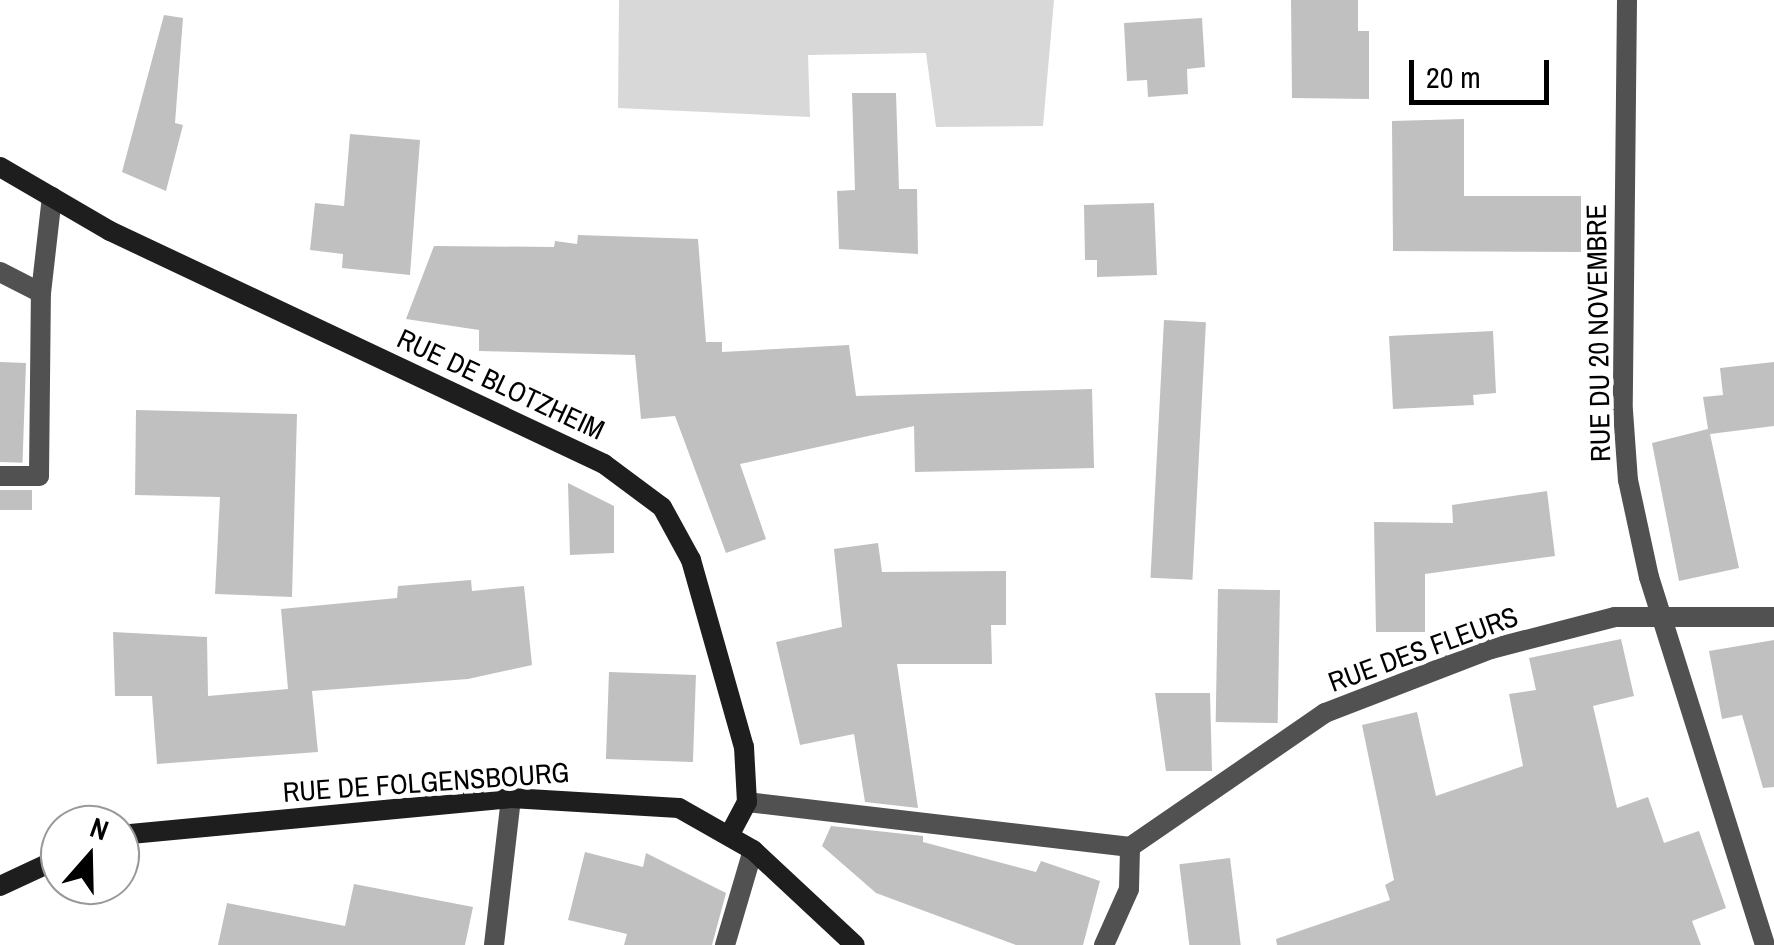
<!DOCTYPE html>
<html>
<head>
<meta charset="utf-8">
<style>
  body { margin:0 }
  #map { position:relative; width:1774px; height:945px; overflow:hidden; background:#fff; font-family:"Archivo Narrow",sans-serif }
  div>[style] { position:absolute }
  .green>* { inset:0; background:#d8d8d8 }
  .building>* { inset:0; background:#c0c0c0; transform-origin:0 0 }
  .minor>* { height:20px; margin:-10px; padding:0 10px; transform-origin:10px; border-radius:10px; background:#515151 }
  .secondary>* { height:20px; margin:-10px; padding:0 10px; transform-origin:10px; border-radius:10px; background:#1e1e1e }
  span { translate:-50% -50%; white-space:nowrap; text-align:center; line-height:1.15; -webkit-text-stroke:9px #fff; paint-order:stroke }
  .street-label { font-size:28px; color:#000 }
  .north { position:absolute; left:40px; top:805px; width:100px; height:100px; box-sizing:border-box; background:#fff; border:2px solid #999; border-radius:50%; rotate:20deg; font-size:28px; font-weight:700; line-height:40px; text-align:center; color:#000 }
  .north::after { content:''; display:block; margin:auto; width:35px; height:45px; background:#000; clip-path:polygon(50% 0,100% 100%,50% 72%,0 100%) }
  .scale { position:absolute; left:1409px; top:60px; width:140px; height:45px; box-sizing:border-box; border:5px solid #000; border-top:0; padding-left:12px; font-size:30px; line-height:35px; white-space:nowrap; color:#000; -webkit-text-stroke:8px #fff; paint-order:stroke }
</style>
</head>
<body>
<div id="map">
  <div class="green">
    <i style="clip-path:polygon(619px 0,1054px 0,1043px 126px,936px 127px,926px 53px,808px 55px,810px 117px,618px 108px)"></i>
  </div>
  <div class="building">
    <i style="clip-path:polygon(1291px 0,1358px 0,1358px 31px,1369px 31px,1369px 99px,1292px 98px)"></i>
    <i style="clip-path:polygon(164px 15px,183px 18px,175px 123px,183px 125px,166px 191px,122px 172px)"></i>
    <i style="clip-path:polygon(1202px 18px,1205px 67px,1187px 69px,1188px 94px,1148px 97px,1147px 80px,1127px 81px,1124px 23px)"></i>
    <i style="clip-path:polygon(852px 93px,896px 93px,899px 189px,917px 189px,918px 254px,839px 249px,837px 191px,855px 190px)"></i>
    <i style="clip-path:polygon(1464px 119px,1464px 196px,1581px 196px,1581px 252px,1393px 251px,1392px 121px)"></i>
    <i style="clip-path:polygon(350px 134px,420px 140px,410px 275px,342px 268px,343px 254px,310px 250px,315px 203px,344px 206px)"></i>
    <i style="clip-path:polygon(1154px 203px,1157px 275px,1097px 277px,1097px 260px,1085px 260px,1084px 205px)"></i>
    <i style="clip-path:polygon(578px 235px,698px 239px,706px 342px,722px 342px,722px 352px,849px 345px,856px 396px,1092px 389px,1094px 468px,915px 472px,914px 426px,740px 464px,766px 539px,726px 553px,675px 416px,641px 419px,635px 355px,479px 351px,479px 330px,406px 319px,434px 246px,554px 247px,555px 241px,577px 244px)"></i>
    <i style="left:1164px;top:320px;width:42px;height:258px;rotate:3deg"></i>
    <i style="clip-path:polygon(1493px 331px,1496px 393px,1473px 395px,1474px 405px,1393px 409px,1389px 336px)"></i>
    <i style="left:0;top:362px;width:26px;height:100px;rotate:2deg"></i>
    <i style="clip-path:polygon(1774px 362px,1774px 426px,1710px 434px,1739px 568px,1679px 581px,1652px 443px,1708px 429px,1703px 397px,1723px 395px,1720px 368px)"></i>
    <i style="clip-path:polygon(136px 410px,297px 414px,292px 597px,215px 594px,220px 497px,135px 495px)"></i>
    <i style="clip-path:polygon(568px 483px,614px 506px,614px 553px,570px 555px)"></i>
    <i style="left:0;top:490px;width:32px;height:20px"></i>
    <i style="clip-path:polygon(1547px 491px,1555px 556px,1425px 574px,1425px 632px,1376px 632px,1374px 522px,1453px 523px,1452px 505px)"></i>
    <i style="clip-path:polygon(878px 543px,882px 572px,1006px 571px,1006px 625px,991px 625px,992px 664px,897px 664px,918px 808px,865px 802px,854px 734px,800px 745px,776px 642px,842px 627px,834px 549px)"></i>
    <i style="clip-path:polygon(471px 580px,472px 591px,524px 586px,532px 665px,468px 679px,312px 691px,318px 752px,157px 764px,152px 696px,115px 696px,113px 632px,207px 637px,208px 696px,288px 689px,281px 609px,397px 598px,398px 586px)"></i>
    <i style="left:1218px;top:589px;width:62px;height:133px;rotate:1deg"></i>
    <i style="clip-path:polygon(1621px 639px,1634px 696px,1593px 706px,1617px 808px,1648px 797px,1664px 843px,1699px 831px,1726px 908px,1692px 921px,1701px 945px,1277px 945px,1276px 939px,1390px 900px,1385px 885px,1394px 880px,1362px 725px,1417px 712px,1436px 796px,1523px 766px,1509px 694px,1536px 690px,1529px 658px)"></i>
    <i style="clip-path:polygon(1774px 640px,1774px 787px,1763px 788px,1742px 715px,1722px 719px,1709px 651px)"></i>
    <i style="left:609px;top:672px;width:87px;height:87px;rotate:2deg"></i>
    <i style="clip-path:polygon(1155px 693px,1210px 693px,1212px 771px,1166px 771px)"></i>
    <i style="clip-path:polygon(831px 826px,923px 836px,923px 842px,1036px 872px,1041px 861px,1100px 881px,1083px 945px,1016px 945px,876px 893px,822px 846px)"></i>
    <i style="clip-path:polygon(585px 852px,643px 867px,646px 853px,726px 893px,712px 945px,624px 945px,627px 934px,568px 920px)"></i>
    <i style="left:1230px;top:858px;width:88px;height:51px;rotate:83deg"></i>
    <i style="clip-path:polygon(354px 884px,473px 907px,465px 945px,218px 945px,227px 903px,345px 926px)"></i>
  </div>
  <div class="minor">
    <i style="left:1627px;top:0;width:411px;rotate:90.6deg"></i>
    <i style="left:1623px;top:411px;width:69px;rotate:85.9deg"></i>
    <i style="left:1628px;top:480px;width:99px;rotate:77.8deg"></i>
    <i style="left:1649px;top:577px;width:386px;rotate:72.5deg"></i>
    <i style="left:0;top:272px;width:46px;rotate:27.1deg"></i>
    <i style="left:0;top:476px;width:39px"></i>
    <i style="left:39px;top:476px;width:183px;rotate:-89.4deg"></i>
    <i style="left:41px;top:293px;width:97px;rotate:-83.5deg"></i>
    <i style="left:747px;top:802px;width:386px;rotate:6.7deg"></i>
    <i style="left:1130px;top:847px;width:237px;rotate:-34.5deg"></i>
    <i style="left:1325px;top:713px;width:178px;rotate:-21.1deg"></i>
    <i style="left:1491px;top:649px;width:128px;rotate:-14.5deg"></i>
    <i style="left:1615px;top:617px;width:159px"></i>
    <i style="left:494px;top:945px;width:148px;rotate:-83.4deg"></i>
    <i style="left:725px;top:945px;width:99px;rotate:-73.6deg"></i>
    <i style="left:1104px;top:945px;width:61px;rotate:-65.9deg"></i>
    <i style="left:1129px;top:889px;width:42px;rotate:-88.6deg"></i>
  </div>
  <div class="secondary">
    <i style="left:0;top:167px;width:127px;rotate:30.2deg"></i>
    <i style="left:110px;top:231px;width:546px;rotate:25.25deg"></i>
    <i style="left:604px;top:464px;width:72px;rotate:36.6deg"></i>
    <i style="left:662px;top:507px;width:60px;rotate:61.3deg"></i>
    <i style="left:691px;top:560px;width:194px;rotate:74.2deg"></i>
    <i style="left:744px;top:747px;width:55px;rotate:86.9deg"></i>
    <i style="left:747px;top:802px;width:36px;rotate:118deg"></i>
    <i style="left:120px;top:835px;width:393px;rotate:-5.4deg"></i>
    <i style="left:511px;top:798px;width:168px;rotate:3.4deg"></i>
    <i style="left:679px;top:808px;width:85px;rotate:29.6deg"></i>
    <i style="left:753px;top:850px;width:139px;rotate:43deg"></i>
    <i style="left:0;top:886px;width:66px;rotate:-25deg"></i>
  </div>
  <div class="street-label">
    <span style="left:1598px;top:333px;rotate:-91deg">RUE DU 20 NOVEMBRE</span>
    <span style="left:501px;top:384px;rotate:25deg">RUE DE BLOTZHEIM</span>
    <span style="left:1423px;top:649px;rotate:-20deg">RUE DES FLEURS</span>
    <span style="left:426px;top:782px;rotate:-4deg">RUE DE FOLGENSBOURG</span>
  </div>
  <div class="north">N</div>
  <div class="scale">20 m</div>
</div>
</body>
</html>
